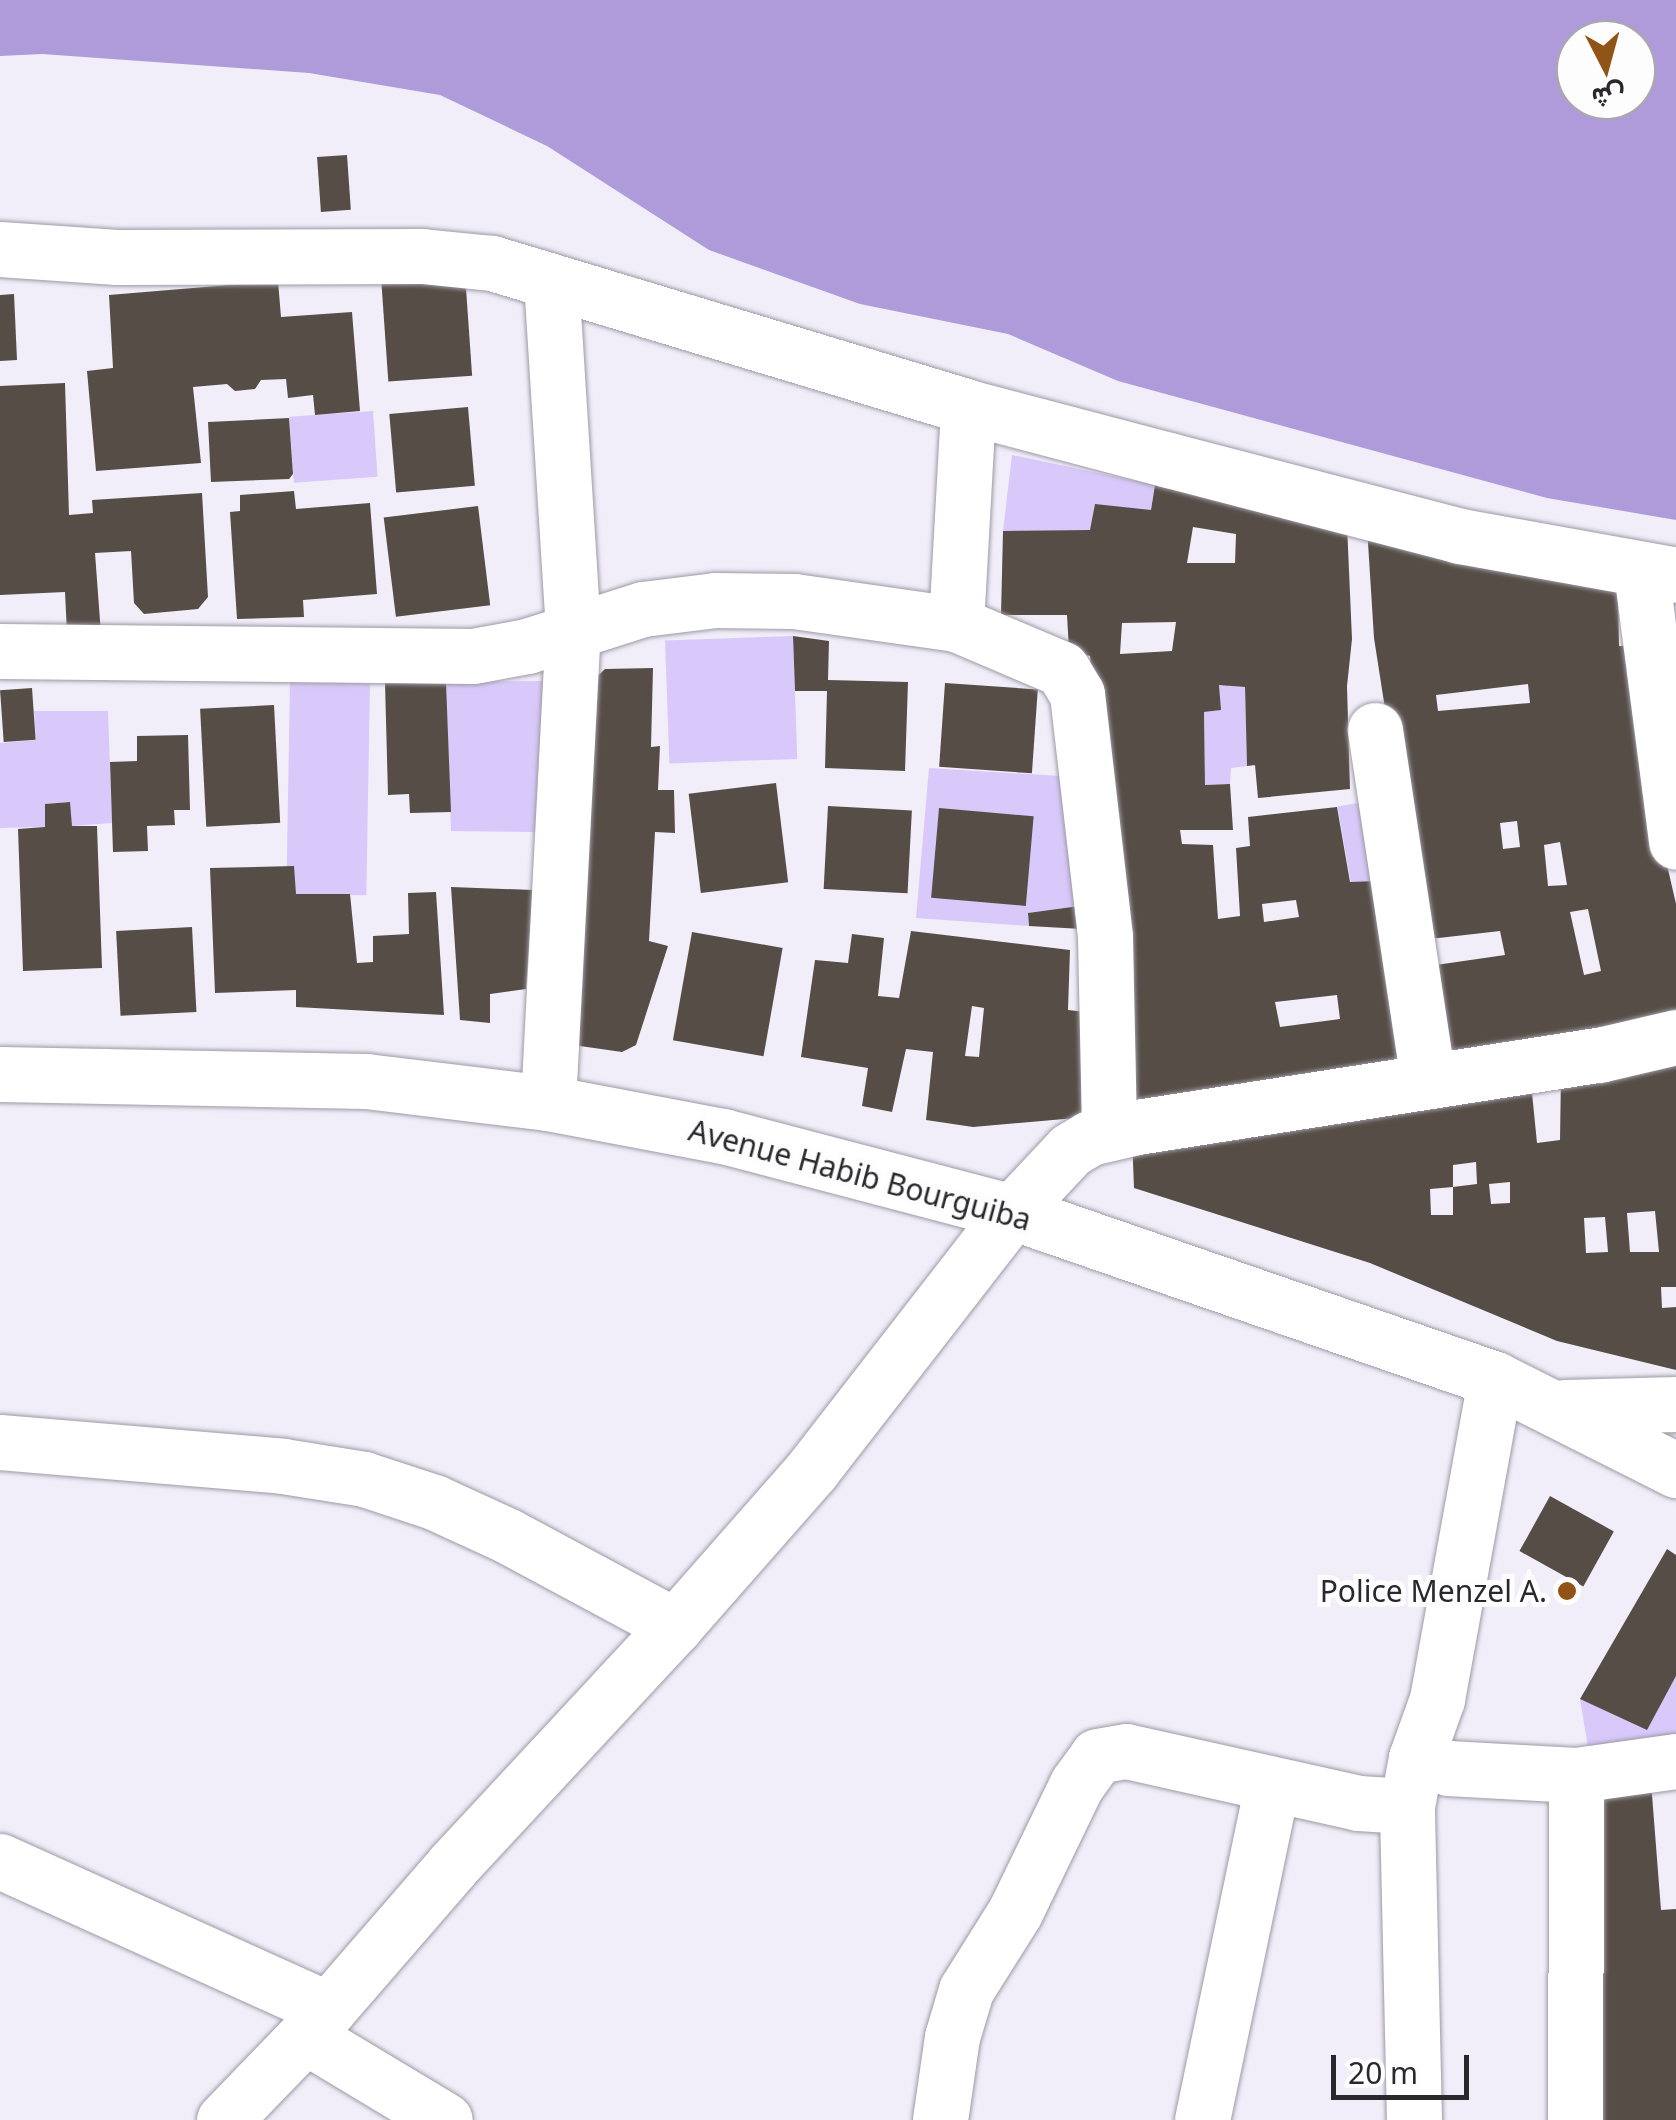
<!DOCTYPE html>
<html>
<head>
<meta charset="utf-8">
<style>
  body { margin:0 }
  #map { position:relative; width:1676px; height:2120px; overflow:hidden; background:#f1eefa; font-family:"Noto Sans",Vazirmatn,sans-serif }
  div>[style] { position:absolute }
  .green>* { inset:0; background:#d9c9fb; transform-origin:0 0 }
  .water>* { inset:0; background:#af9bda }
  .building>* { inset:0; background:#564d46; transform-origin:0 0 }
  .roads { filter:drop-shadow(0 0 2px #9d9aa5) drop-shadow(0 0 2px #9d9aa5) }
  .minor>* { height:55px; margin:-27.5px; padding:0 27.5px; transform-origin:27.5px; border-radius:27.5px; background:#fff }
  .dots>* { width:28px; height:28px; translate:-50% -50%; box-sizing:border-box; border:5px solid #fdfdfd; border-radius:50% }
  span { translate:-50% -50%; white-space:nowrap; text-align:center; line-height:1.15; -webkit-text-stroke:10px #fdfdfd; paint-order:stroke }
  .street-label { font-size:30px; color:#2a282d }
  .poi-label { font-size:30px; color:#2a282d }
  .right { translate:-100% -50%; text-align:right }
  .north { position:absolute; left:1556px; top:20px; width:100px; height:100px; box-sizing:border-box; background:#fdfdfd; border:2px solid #a9a8aa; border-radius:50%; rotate:174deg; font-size:28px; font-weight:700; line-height:40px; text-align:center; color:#2a282d }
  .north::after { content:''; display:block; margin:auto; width:35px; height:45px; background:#915417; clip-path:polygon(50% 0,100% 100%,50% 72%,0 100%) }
  .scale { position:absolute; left:1331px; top:2055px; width:138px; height:45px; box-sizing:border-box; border:5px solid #2a282d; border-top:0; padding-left:12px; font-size:30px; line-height:35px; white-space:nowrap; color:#2a282d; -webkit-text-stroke:8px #fdfdfd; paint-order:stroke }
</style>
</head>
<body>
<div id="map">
  <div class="green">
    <i style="left:373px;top:411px;width:66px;height:84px;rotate:86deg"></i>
    <i style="clip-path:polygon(1012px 455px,1155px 485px,1151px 510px,1090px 530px,1003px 531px)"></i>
    <i style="left:793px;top:636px;width:123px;height:128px;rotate:88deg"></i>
    <i style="clip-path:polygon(544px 681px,536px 832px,451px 831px,446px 682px)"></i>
    <i style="left:290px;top:682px;width:80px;height:212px;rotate:1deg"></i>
    <i style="clip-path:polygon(1219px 685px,1245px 687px,1247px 766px,1231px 768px,1230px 784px,1205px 785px,1204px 712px,1220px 710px)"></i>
    <i style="clip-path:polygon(34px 711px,108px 711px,112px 823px,72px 826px,69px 802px,45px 804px,45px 827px,0 828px,0 743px,36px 740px)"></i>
    <i style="clip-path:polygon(929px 768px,1061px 776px,1079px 906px,1028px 913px,1029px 926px,916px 918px)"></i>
    <i style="left:1363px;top:802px;width:80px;height:26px;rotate:80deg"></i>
    <i style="clip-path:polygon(1676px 1676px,1676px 1747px,1590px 1759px,1580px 1699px,1647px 1729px)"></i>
  </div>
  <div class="water">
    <i style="clip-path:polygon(evenodd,0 0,1676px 0,1676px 520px,1547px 498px,1118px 381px,1008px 334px,860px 304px,709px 250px,547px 146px,440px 95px,309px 73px,42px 54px,0 56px,0 0,1576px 40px,1636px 40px,1636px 100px,1576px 100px,1576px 40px)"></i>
  </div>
  <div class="building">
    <i style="left:347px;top:155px;width:55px;height:30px;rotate:86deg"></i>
    <i style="left:465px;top:274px;width:102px;height:84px;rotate:86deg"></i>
    <i style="clip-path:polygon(278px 281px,281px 317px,352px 312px,360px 411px,315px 415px,313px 395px,288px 398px,286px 379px,261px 380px,255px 389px,235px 391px,227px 384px,193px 387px,201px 463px,96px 471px,87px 371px,113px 368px,109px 295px)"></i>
    <i style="clip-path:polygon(14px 294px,17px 360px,0 361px,0 295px)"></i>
    <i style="clip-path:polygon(65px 383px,69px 515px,93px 513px,92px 500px,202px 493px,208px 597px,198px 609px,144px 614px,134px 603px,131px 551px,95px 553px,101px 634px,67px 633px,65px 592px,0 595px,0 386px)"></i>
    <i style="left:468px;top:407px;width:79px;height:79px;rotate:85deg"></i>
    <i style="clip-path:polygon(289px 418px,293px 474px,289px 479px,211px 482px,208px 422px)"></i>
    <i style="clip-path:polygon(evenodd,1155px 485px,1347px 525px,1352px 639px,1347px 686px,1350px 789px,1258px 798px,1255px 765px,1247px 766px,1245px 687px,1219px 685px,1221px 710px,1204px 712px,1205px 785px,1230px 784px,1233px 830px,1180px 830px,1182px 844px,1213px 845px,1218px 919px,1240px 916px,1236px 848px,1250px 846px,1248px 817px,1337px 807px,1350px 882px,1377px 881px,1405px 1057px,1395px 1070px,1125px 1103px,1090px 656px,1069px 651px,1067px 615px,1001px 615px,1003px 531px,1090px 530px,1095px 504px,1151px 510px,1155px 485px,1193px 527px,1236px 534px,1235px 563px,1187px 563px,1193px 527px,1155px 485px,1176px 622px,1172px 651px,1120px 654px,1122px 623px,1176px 622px,1155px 485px,1296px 900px,1299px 917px,1264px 922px,1262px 904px,1296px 900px,1155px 485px,1337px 995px,1340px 1019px,1280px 1027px,1275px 1002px,1337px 995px)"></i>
    <i style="clip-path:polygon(294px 491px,296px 509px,370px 503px,377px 594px,303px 600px,304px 617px,237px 619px,230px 512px,240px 511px,240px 495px)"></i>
    <i style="left:478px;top:506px;width:100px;height:95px;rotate:83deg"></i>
    <i style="clip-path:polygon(evenodd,1367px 527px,1618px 588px,1619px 646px,1635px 646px,1659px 830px,1676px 904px,1676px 1023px,1444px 1068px,1429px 966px,1505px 955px,1500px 931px,1421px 940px,1374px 638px,1367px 527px,1528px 684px,1530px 703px,1438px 711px,1436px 695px,1528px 684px,1367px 527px,1517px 821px,1520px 847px,1503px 849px,1500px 823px,1517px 821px,1367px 527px,1560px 842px,1567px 885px,1548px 886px,1544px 845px,1560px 842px,1367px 527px,1588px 909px,1601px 971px,1584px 975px,1570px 912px,1588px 909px)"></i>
    <i style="clip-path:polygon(793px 636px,829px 641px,828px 680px,908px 682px,905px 771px,825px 768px,827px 691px,795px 691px)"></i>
    <i style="clip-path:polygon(653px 668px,651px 747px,660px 746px,658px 790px,674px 790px,675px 833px,655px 832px,649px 941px,668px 946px,636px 1045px,622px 1052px,580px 1046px,570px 1034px,587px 686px,605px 669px)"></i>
    <i style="clip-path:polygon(446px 682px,451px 812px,410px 813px,409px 794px,388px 795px,385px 683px)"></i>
    <i style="left:945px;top:683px;width:93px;height:84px;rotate:4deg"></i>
    <i style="left:32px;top:688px;width:52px;height:32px;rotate:86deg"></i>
    <i style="left:274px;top:705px;width:118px;height:74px;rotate:87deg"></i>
    <i style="clip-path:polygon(188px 735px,190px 810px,174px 810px,175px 825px,147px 826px,148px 851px,113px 852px,110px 762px,137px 761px,137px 736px)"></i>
    <i style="left:776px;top:783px;width:100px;height:88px;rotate:83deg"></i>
    <i style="clip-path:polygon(70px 802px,72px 826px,97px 826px,102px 968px,23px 971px,18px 829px,45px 827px,45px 804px)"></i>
    <i style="left:828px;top:806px;width:84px;height:83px;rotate:3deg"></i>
    <i style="left:939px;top:808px;width:95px;height:90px;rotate:5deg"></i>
    <i style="clip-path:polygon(294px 866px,296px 894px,350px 894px,357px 963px,373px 962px,373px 936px,409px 934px,408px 893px,436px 892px,444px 1015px,296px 1007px,296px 990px,215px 993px,210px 868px)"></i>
    <i style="clip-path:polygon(451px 887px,533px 890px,526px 989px,490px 994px,490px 1023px,460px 1020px)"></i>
    <i style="clip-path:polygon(1079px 906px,1082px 929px,1029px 926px,1028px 913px)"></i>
    <i style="left:192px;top:927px;width:85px;height:76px;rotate:87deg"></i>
    <i style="clip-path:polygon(evenodd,911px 931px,1070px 950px,1068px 1010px,1086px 1012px,1087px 1117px,973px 1127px,926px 1120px,933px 1052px,906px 1049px,892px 1112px,862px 1106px,868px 1068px,801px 1057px,815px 960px,848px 963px,852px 934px,884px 938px,878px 996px,899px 998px,911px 931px,972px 1006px,984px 1008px,979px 1057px,965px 1056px,972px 1006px)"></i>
    <i style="left:692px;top:932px;width:92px;height:110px;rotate:10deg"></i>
    <i style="clip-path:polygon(evenodd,1676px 1054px,1676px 1287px,1661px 1287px,1662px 1308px,1676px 1307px,1676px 1370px,1557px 1341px,1370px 1263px,1134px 1188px,1132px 1136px,1531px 1083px,1537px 1143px,1560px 1140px,1561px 1074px,1676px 1054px,1476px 1162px,1477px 1184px,1453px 1187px,1453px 1165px,1476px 1162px,1676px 1054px,1510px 1182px,1510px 1203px,1491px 1204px,1489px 1184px,1510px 1182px,1676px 1054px,1453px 1187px,1453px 1215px,1431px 1215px,1430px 1189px,1453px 1187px,1676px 1054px,1655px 1211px,1659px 1252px,1630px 1252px,1627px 1213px,1655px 1211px,1676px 1054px,1605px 1217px,1608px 1252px,1586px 1253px,1584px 1218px,1605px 1217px)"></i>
    <i style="left:1550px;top:1496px;width:73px;height:63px;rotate:29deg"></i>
    <i style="clip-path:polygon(1667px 1549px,1676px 1555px,1676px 1676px,1647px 1730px,1580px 1699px)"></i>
    <i style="clip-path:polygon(1651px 1782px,1661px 1910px,1676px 1909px,1676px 2120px,1593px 2120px,1595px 1789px)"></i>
  </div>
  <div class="roads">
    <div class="minor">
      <i style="left:0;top:249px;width:117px;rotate:3.9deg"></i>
      <i style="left:117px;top:257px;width:305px;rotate:-0.2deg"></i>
      <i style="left:422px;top:256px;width:70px;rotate:5.7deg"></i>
      <i style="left:492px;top:263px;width:497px;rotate:16.8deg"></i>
      <i style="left:968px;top:407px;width:208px;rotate:14.8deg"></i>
      <i style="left:1169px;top:460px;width:301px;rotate:14.6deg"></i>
      <i style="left:1460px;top:536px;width:219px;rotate:10.2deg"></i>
      <i style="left:1641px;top:571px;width:273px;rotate:82.6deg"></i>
      <i style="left:956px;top:624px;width:217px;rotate:-86.8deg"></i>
      <i style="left:0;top:651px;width:473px;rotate:0.6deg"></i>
      <i style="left:473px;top:656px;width:55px;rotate:-10.5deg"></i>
      <i style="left:527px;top:646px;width:122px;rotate:-17.7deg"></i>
      <i style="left:643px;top:609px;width:73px;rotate:-7.1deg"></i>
      <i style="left:715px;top:600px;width:79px;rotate:0.7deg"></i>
      <i style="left:794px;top:601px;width:164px;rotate:8.1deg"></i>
      <i style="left:956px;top:624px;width:115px;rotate:23deg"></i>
      <i style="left:1062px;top:669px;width:29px;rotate:59deg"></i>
      <i style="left:1077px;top:694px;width:245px;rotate:83.4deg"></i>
      <i style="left:1105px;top:937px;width:196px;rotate:88.8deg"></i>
      <i style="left:1375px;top:730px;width:355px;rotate:81.4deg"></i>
      <i style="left:0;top:1074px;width:366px;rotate:1.1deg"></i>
      <i style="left:366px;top:1081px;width:183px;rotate:6.9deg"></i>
      <i style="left:548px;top:1103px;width:178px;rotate:10.7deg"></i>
      <i style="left:723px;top:1136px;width:299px;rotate:14.7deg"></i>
      <i style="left:1012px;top:1212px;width:511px;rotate:19.07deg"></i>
      <i style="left:1495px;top:1379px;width:203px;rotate:26.7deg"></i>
      <i style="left:548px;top:1103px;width:474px;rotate:-87deg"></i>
      <i style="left:573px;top:630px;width:350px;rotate:-93.6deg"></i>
      <i style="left:1564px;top:1407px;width:112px;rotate:-1.5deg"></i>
      <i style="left:0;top:1442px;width:284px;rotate:4.8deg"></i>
      <i style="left:283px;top:1466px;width:82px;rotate:9.1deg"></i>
      <i style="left:364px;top:1479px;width:74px;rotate:18.2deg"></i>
      <i style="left:434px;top:1502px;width:81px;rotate:24.7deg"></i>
      <i style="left:508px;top:1536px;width:190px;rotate:28.3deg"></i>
      <i style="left:1416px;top:1758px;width:34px;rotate:17deg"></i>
      <i style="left:1448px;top:1768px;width:128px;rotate:3.1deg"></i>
      <i style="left:1576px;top:1775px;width:101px;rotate:-8deg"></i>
      <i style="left:0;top:1861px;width:360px;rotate:24.3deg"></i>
      <i style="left:305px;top:2036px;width:163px;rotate:31deg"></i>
      <i style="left:224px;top:2120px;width:117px;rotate:-46deg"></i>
      <i style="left:305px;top:2036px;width:226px;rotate:-49.1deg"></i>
      <i style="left:453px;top:1865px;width:326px;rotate:-47.1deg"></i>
      <i style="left:675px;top:1626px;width:208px;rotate:-48.7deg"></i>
      <i style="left:812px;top:1470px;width:326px;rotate:-52.2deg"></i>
      <i style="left:1012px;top:1212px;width:85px;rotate:-46.9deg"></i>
      <i style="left:1070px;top:1150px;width:23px;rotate:-31deg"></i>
      <i style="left:1090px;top:1138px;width:48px;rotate:-13.2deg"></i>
      <i style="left:1137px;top:1127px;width:468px;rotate:-8.9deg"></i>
      <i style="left:1599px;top:1055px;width:79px;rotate:-13.2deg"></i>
      <i style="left:940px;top:2120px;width:84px;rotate:-81.8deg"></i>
      <i style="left:952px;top:2037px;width:49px;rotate:-73.4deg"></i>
      <i style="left:966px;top:1990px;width:92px;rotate:-57.9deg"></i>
      <i style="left:1015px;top:1912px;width:142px;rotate:-64.2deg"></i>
      <i style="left:1077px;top:1784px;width:34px;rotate:-54deg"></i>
      <i style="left:1097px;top:1756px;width:29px;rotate:-10deg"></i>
      <i style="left:1126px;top:1751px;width:238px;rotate:12.6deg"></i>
      <i style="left:1358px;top:1803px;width:49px;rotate:3.5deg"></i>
      <i style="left:1202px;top:2120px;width:341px;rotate:-78.2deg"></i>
      <i style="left:1414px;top:2120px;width:314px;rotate:-91.3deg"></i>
      <i style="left:1407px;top:1806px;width:49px;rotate:-79.4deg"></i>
      <i style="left:1416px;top:1758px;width:63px;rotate:-70.4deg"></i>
      <i style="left:1437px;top:1699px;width:325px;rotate:-79.7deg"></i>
      <i style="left:1575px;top:2120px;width:345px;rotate:-89.8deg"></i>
    </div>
  </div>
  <div class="dots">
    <i style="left:1567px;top:1591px;background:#915417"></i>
  </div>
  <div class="street-label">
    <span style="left:860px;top:1175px;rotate:15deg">Avenue Habib Bourguiba</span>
  </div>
  <div class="poi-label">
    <span class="right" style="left:1547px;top:1591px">Police Menzel A.</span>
  </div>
  <div class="north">ش</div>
  <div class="scale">20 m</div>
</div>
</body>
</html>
